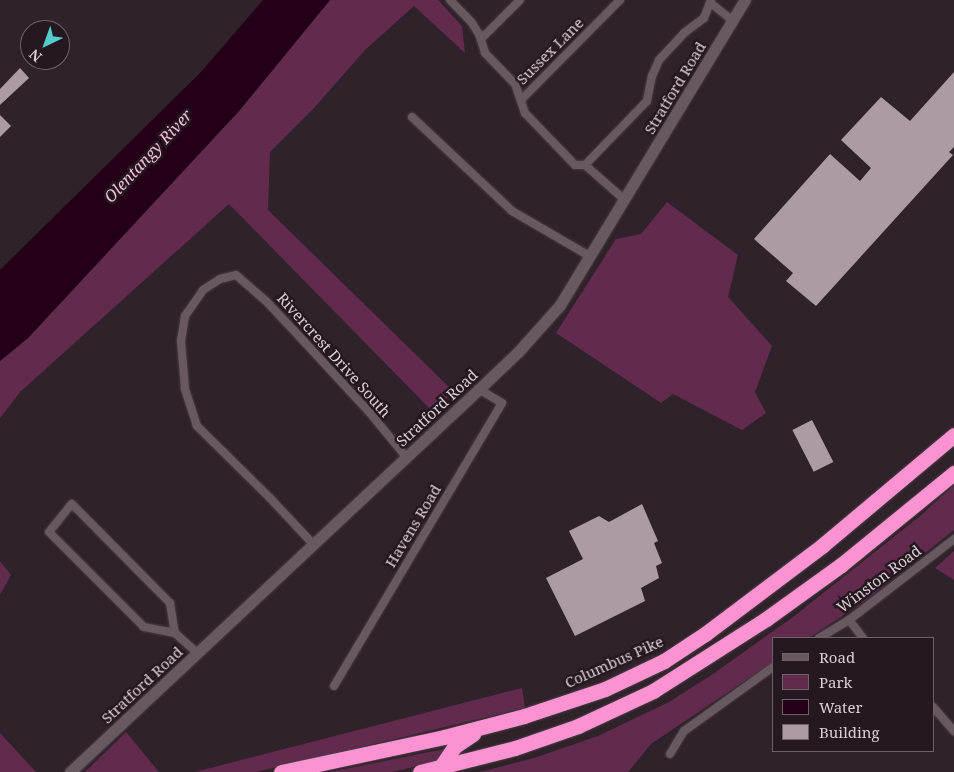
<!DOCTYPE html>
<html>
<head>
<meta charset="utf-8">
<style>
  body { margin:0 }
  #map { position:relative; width:954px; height:772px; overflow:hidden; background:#30222a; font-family:"Noto Serif",serif }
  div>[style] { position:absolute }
  .green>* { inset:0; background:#622b4e }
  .water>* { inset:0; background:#240018 }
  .building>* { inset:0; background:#ac9aa4; transform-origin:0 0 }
  .roads { filter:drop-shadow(0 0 1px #493e45) drop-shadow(0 0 1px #493e45) }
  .street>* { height:8px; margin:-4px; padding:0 4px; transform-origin:4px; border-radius:4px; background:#685861 }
  .secondary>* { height:11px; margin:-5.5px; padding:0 5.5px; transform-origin:5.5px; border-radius:5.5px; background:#685861 }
  .highway>* { height:15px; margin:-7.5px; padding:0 7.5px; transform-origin:7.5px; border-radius:7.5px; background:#fb92d1 }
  span { translate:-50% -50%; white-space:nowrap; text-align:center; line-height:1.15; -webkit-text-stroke:5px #261820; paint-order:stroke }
  .street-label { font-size:15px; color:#d9d0d5 }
  .water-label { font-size:16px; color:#f7bfdf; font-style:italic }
  .legend { position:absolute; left:772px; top:637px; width:162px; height:115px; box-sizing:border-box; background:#261820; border:1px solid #6e6268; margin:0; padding:6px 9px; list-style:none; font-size:15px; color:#d9d0d5 }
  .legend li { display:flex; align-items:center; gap:10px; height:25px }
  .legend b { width:25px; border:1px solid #6e6268 }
  .north { position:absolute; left:20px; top:20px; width:50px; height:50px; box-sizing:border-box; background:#261820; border:1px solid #6e6268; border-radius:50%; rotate:222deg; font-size:14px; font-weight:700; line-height:20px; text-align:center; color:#d9d0d5 }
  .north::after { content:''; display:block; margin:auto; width:18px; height:22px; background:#53cdcb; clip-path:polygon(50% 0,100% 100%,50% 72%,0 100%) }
</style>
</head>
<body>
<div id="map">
  <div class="green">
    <i style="clip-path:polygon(330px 0,438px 0,462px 26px,465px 53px,414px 6px,365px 50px,314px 108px,270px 152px,268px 210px,453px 391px,434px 413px,229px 204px,20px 392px,0 418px,0 361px,28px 338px,239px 111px)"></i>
    <i style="clip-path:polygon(667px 202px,738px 255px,728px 297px,772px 346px,755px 392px,766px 413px,742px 430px,673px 394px,661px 403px,556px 333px,616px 239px,641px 234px)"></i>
    <i style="clip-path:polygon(954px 485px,954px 530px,866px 600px,809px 638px,773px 638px,773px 662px,651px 744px,628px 772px,480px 772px,534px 758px,598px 736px,669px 702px,713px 674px,793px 617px,920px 516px)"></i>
    <i style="clip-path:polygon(954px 551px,954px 580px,935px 568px)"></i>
    <i style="clip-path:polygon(0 561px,11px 575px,0 595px)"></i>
    <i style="clip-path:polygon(522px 688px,525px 708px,256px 772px,195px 772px)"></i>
    <i style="clip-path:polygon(126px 732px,159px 772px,85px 772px)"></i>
    <i style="clip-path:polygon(0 733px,36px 772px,0 772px)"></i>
    <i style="clip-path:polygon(444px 749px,435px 762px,392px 772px,330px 772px)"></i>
  </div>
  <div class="water">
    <i style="clip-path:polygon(263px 0,330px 0,239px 111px,28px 338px,0 361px,0 270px,201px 72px)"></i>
  </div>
  <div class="building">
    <i style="clip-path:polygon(20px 68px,29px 78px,0 105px,0 89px)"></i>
    <i style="clip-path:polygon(954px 72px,954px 147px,949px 152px,953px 155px,816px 306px,786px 281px,793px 273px,754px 239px,830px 154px,860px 181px,871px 168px,841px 140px,881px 97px,910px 121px)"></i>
    <i style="clip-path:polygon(0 115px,11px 126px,0 137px)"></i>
    <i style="left:812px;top:420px;width:47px;height:22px;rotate:63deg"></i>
    <i style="clip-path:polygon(642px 504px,658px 541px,654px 543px,662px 563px,656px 566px,659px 578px,641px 588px,645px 601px,575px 636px,546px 578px,583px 559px,569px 531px,599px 516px,609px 522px)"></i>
  </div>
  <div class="roads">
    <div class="street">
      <i style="left:450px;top:0;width:32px;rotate:46deg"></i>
      <i style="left:472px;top:23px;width:13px;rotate:58deg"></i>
      <i style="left:479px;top:34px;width:20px;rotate:72deg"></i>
      <i style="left:485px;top:53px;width:43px;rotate:45.9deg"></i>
      <i style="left:515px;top:84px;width:31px;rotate:71deg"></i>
      <i style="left:525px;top:113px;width:72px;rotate:46.1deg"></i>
      <i style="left:575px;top:165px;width:10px"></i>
      <i style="left:585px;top:165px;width:53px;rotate:41.2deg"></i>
      <i style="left:712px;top:4px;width:27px;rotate:39deg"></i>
      <i style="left:481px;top:39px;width:55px;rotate:-45deg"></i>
      <i style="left:521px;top:100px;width:141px;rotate:-45.3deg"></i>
      <i style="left:412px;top:117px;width:137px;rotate:43.2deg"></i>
      <i style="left:512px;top:211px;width:91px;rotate:30.2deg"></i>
      <i style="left:585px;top:165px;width:89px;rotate:-45.9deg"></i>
      <i style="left:647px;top:101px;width:25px;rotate:-79deg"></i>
      <i style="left:652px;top:76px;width:17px;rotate:-66deg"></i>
      <i style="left:659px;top:60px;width:37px;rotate:-47deg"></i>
      <i style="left:684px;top:33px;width:25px;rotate:-37deg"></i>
      <i style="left:704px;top:18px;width:19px;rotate:-69deg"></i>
      <i style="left:314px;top:545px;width:64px;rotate:-133.1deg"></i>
      <i style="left:270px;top:498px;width:103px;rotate:-135.4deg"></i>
      <i style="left:197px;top:426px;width:40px;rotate:-108deg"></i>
      <i style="left:185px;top:388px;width:47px;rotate:-94.9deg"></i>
      <i style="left:181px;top:341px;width:25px;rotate:-81deg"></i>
      <i style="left:185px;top:316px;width:32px;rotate:-55deg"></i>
      <i style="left:203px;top:290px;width:20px;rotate:-33deg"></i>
      <i style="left:220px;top:279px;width:16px;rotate:-14deg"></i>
      <i style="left:236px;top:275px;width:40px;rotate:41deg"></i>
      <i style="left:266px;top:301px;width:47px;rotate:46.7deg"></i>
      <i style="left:298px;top:335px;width:106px;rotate:47.3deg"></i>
      <i style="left:370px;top:413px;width:58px;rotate:50.6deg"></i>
      <i style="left:849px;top:620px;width:23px;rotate:52deg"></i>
      <i style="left:175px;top:633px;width:32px;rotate:-169deg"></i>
      <i style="left:144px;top:627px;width:134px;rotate:-135deg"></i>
      <i style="left:49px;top:532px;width:36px;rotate:-51deg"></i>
      <i style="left:72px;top:504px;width:139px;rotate:45.3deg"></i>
      <i style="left:170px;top:603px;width:30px;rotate:81deg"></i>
      <i style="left:175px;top:633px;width:30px;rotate:42deg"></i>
      <i style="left:819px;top:638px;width:35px;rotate:-31deg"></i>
      <i style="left:849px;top:620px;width:133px;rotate:-37.6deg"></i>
      <i style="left:334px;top:686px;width:329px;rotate:-59.3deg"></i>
      <i style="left:502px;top:403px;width:27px;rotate:-149deg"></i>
      <i style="left:933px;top:707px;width:32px;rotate:49deg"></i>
      <i style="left:670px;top:754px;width:27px;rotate:-59deg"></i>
      <i style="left:684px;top:731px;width:110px;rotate:-35.7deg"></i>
    </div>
    <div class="secondary">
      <i style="left:70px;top:772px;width:560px;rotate:-43.12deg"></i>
      <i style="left:479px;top:389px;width:54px;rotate:-43.5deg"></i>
      <i style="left:518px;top:352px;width:63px;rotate:-48.2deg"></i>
      <i style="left:560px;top:305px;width:357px;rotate:-58.8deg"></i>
    </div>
    <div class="highway">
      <i style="left:440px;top:768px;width:27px;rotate:-56deg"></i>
      <i style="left:455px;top:746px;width:22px;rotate:-34deg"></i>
      <i style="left:281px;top:772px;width:167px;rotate:-12.1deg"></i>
      <i style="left:444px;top:737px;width:83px;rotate:-14.7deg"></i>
      <i style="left:524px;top:716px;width:85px;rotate:-18.4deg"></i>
      <i style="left:605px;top:689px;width:65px;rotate:-25.4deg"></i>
      <i style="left:664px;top:661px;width:49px;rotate:-33.4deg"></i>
      <i style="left:705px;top:634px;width:148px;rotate:-37deg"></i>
      <i style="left:823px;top:545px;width:171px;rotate:-40deg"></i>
      <i style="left:420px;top:772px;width:98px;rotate:-14.2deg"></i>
      <i style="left:515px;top:748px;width:67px;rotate:-19.2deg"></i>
      <i style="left:578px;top:726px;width:83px;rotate:-25deg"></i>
      <i style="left:653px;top:691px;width:134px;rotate:-32.5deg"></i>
      <i style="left:766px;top:619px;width:92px;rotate:-35.8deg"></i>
      <i style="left:841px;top:565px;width:146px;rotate:-39.2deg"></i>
    </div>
  </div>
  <div class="street-label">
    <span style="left:550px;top:51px;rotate:-45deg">Sussex Lane</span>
    <span style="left:675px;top:88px;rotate:-59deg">Stratford Road</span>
    <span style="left:334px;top:355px;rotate:48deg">Rivercrest Drive South</span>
    <span style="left:437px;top:408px;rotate:-43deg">Stratford Road</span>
    <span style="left:413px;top:526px;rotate:-59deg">Havens Road</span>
    <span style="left:879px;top:579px;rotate:-37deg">Winston Road</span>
    <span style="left:614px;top:662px;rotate:-24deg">Columbus Pike</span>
    <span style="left:142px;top:685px;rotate:-43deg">Stratford Road</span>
  </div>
  <div class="water-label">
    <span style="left:148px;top:156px;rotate:-47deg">Olentangy River</span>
  </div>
  <ul class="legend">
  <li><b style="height:6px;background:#685861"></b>Road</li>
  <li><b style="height:14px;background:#622b4e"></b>Park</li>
  <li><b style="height:14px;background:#240018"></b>Water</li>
  <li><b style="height:14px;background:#ac9aa4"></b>Building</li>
  </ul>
  <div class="north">N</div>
</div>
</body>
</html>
